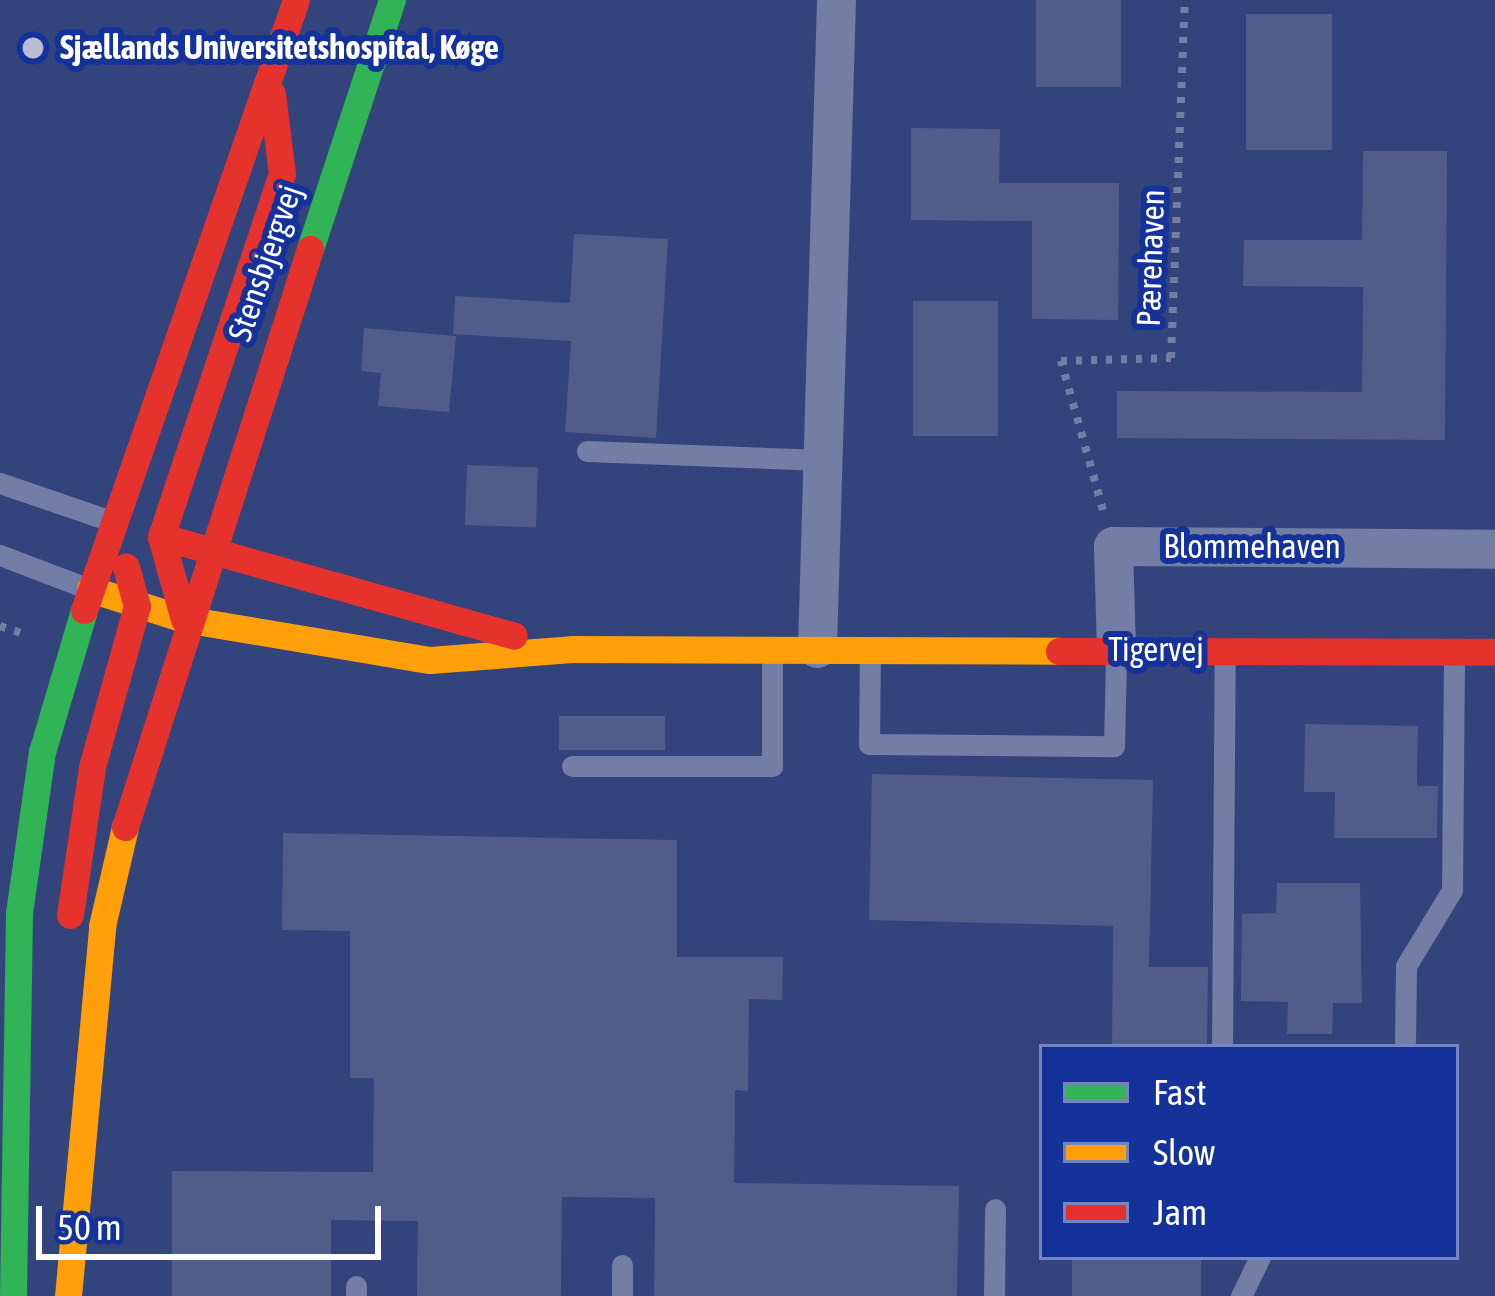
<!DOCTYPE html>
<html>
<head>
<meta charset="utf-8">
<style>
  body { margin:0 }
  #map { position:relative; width:1495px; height:1296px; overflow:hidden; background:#33437b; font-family:"Asap Condensed",sans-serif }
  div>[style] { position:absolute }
  .building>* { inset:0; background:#505d8a; transform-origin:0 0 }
  .path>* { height:8px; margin-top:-4px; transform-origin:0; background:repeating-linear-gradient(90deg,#727ea6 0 6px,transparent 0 15px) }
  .lane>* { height:21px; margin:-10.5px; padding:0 10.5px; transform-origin:10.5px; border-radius:10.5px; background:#727ea6 }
  .street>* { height:39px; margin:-19.5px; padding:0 19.5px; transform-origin:19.5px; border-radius:19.5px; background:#727ea6 }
  .fast>* { height:27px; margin:-13.5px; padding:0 13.5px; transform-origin:13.5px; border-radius:13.5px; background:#30b455 }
  .slow>* { height:27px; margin:-13.5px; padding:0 13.5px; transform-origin:13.5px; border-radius:13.5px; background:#ff9f0a }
  .jam>* { height:27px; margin:-13.5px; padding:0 13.5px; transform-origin:13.5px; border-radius:13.5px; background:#e5322d }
  .dots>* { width:33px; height:33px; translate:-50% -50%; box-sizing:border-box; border:6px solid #14329a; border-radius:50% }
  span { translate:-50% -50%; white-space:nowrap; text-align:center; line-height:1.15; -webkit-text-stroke:12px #14329a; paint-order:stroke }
  .poi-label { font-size:33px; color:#fff; font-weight:700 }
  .left { translate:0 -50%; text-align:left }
  .street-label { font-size:33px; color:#fff }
  .legend { position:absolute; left:1039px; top:1044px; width:420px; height:216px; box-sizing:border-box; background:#14329a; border:3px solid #7284c2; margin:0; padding:15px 21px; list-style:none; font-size:36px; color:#fff }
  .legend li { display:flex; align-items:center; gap:24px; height:60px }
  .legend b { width:60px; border:3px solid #7284c2 }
  .scale { position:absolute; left:36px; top:1206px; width:345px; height:54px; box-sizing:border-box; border:6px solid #fff; border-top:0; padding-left:15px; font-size:36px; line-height:42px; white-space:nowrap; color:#fff; -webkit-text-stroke:9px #14329a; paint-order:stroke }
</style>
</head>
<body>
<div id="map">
  <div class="building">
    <i style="left:1036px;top:0;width:85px;height:87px"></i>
    <i style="left:1246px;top:14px;width:86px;height:136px"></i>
    <i style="clip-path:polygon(911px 128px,1000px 129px,999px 183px,1119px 183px,1118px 320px,1032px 319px,1032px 221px,911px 220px)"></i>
    <i style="clip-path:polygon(1363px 151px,1447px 151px,1445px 440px,1117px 438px,1117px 391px,1362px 392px,1363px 287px,1243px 286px,1244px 240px,1362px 240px)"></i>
    <i style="clip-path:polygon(574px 234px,668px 239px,656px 438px,565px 432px,571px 341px,453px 334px,455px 296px,570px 303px)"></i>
    <i style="left:913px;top:301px;width:85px;height:135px"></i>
    <i style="clip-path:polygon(364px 328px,456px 336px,449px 412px,378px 406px,381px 373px,361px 371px)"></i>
    <i style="left:467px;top:465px;width:71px;height:60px;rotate:2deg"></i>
    <i style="left:559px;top:716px;width:106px;height:34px"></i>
    <i style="clip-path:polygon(1305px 724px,1418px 726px,1417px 786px,1438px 786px,1437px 838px,1334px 838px,1335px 792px,1304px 792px)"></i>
    <i style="clip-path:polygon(872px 774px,1153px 780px,1149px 967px,1208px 967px,1207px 1047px,1112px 1047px,1113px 926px,869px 920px)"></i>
    <i style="clip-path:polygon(283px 833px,677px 840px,677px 957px,783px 957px,782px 1000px,749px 999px,748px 1091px,735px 1090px,734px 1183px,959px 1186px,957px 1296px,654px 1296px,655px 1198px,562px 1197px,561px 1296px,417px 1296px,418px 1221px,331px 1220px,331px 1296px,172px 1296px,172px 1171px,373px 1172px,374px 1078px,350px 1078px,350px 931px,282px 930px)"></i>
    <i style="clip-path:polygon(1277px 883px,1360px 883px,1362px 1003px,1333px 1003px,1332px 1034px,1287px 1034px,1288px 1002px,1241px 1001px,1242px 914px,1276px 913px)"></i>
    <i style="left:1072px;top:1257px;width:129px;height:39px"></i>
  </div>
  <div class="path">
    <i style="left:1103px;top:510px;width:155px;rotate:-105.7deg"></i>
    <i style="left:1061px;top:361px;width:110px;rotate:-1.6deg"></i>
    <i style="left:1171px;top:358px;width:358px;rotate:-87.8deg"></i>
    <i style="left:0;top:626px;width:26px;rotate:18deg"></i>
  </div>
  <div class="lane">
    <i style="left:587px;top:451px;width:235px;rotate:2.2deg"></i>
    <i style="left:0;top:483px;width:120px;rotate:18.9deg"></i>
    <i style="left:0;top:555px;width:95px;rotate:20.9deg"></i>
    <i style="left:870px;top:649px;width:95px;rotate:90.6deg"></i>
    <i style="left:869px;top:744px;width:245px;rotate:0.5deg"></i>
    <i style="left:1114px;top:746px;width:90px;rotate:-88.7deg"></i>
    <i style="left:572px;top:766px;width:200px"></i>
    <i style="left:772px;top:766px;width:112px;rotate:-90deg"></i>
    <i style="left:1405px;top:1041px;width:75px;rotate:-89.2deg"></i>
    <i style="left:1406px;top:966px;width:89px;rotate:-58.8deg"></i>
    <i style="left:1452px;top:890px;width:238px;rotate:-89.5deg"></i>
    <i style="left:1222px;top:1047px;width:395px;rotate:-89.6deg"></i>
    <i style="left:356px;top:1296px;width:10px;rotate:-90deg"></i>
    <i style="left:622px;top:1296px;width:31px;rotate:-90deg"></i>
    <i style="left:994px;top:1296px;width:87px;rotate:-89.3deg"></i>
    <i style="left:1241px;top:1296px;width:43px;rotate:-64deg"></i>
  </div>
  <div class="street">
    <i style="left:817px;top:648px;width:648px;rotate:-88.32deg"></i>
    <i style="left:1116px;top:649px;width:103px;rotate:-91.7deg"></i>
    <i style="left:1113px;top:546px;width:382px;rotate:0.4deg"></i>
  </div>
  <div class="fast">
    <i style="left:310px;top:249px;width:262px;rotate:-71.8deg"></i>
    <i style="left:13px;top:1296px;width:383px;rotate:-89.1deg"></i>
    <i style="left:19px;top:913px;width:163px;rotate:-81.9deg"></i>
    <i style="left:42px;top:752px;width:148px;rotate:-73.5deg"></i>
  </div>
  <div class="slow">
    <i style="left:90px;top:589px;width:99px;rotate:17.7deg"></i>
    <i style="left:184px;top:619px;width:249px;rotate:9.5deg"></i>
    <i style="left:430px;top:660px;width:142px;rotate:-4.4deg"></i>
    <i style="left:572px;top:649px;width:487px;rotate:0.2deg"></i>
    <i style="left:68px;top:1296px;width:372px;rotate:-84.7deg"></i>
    <i style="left:102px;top:926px;width:102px;rotate:-76.9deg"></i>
  </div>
  <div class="jam">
    <i style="left:170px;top:539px;width:357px;rotate:15.7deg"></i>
    <i style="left:84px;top:610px;width:646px;rotate:-70.84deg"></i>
    <i style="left:184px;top:619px;width:85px;rotate:-105.7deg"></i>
    <i style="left:161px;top:537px;width:383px;rotate:-71.6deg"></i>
    <i style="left:282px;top:174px;width:81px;rotate:-97.1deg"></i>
    <i style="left:1059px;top:651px;width:436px;rotate:0.1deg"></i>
    <i style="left:125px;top:827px;width:607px;rotate:-72.25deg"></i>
    <i style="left:70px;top:915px;width:150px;rotate:-81.5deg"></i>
    <i style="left:92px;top:767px;width:167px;rotate:-74.4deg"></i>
    <i style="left:137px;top:606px;width:41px;rotate:-105.8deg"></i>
  </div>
  <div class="dots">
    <i style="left:33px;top:48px;background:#b8bdd1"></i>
  </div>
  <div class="poi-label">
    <span class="left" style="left:60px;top:48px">Sjællands Universitetshospital, Køge</span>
  </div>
  <div class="street-label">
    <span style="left:1151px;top:258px;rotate:-88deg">Pærehaven</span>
    <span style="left:265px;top:263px;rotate:-71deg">Stensbjergvej</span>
    <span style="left:1252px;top:547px">Blommehaven</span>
    <span style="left:1156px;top:650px">Tigervej</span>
  </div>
  <ul class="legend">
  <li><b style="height:15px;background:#30b455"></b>Fast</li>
  <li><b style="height:15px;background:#ff9f0a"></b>Slow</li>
  <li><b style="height:15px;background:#e5322d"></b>Jam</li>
  </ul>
  <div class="scale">50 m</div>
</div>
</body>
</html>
